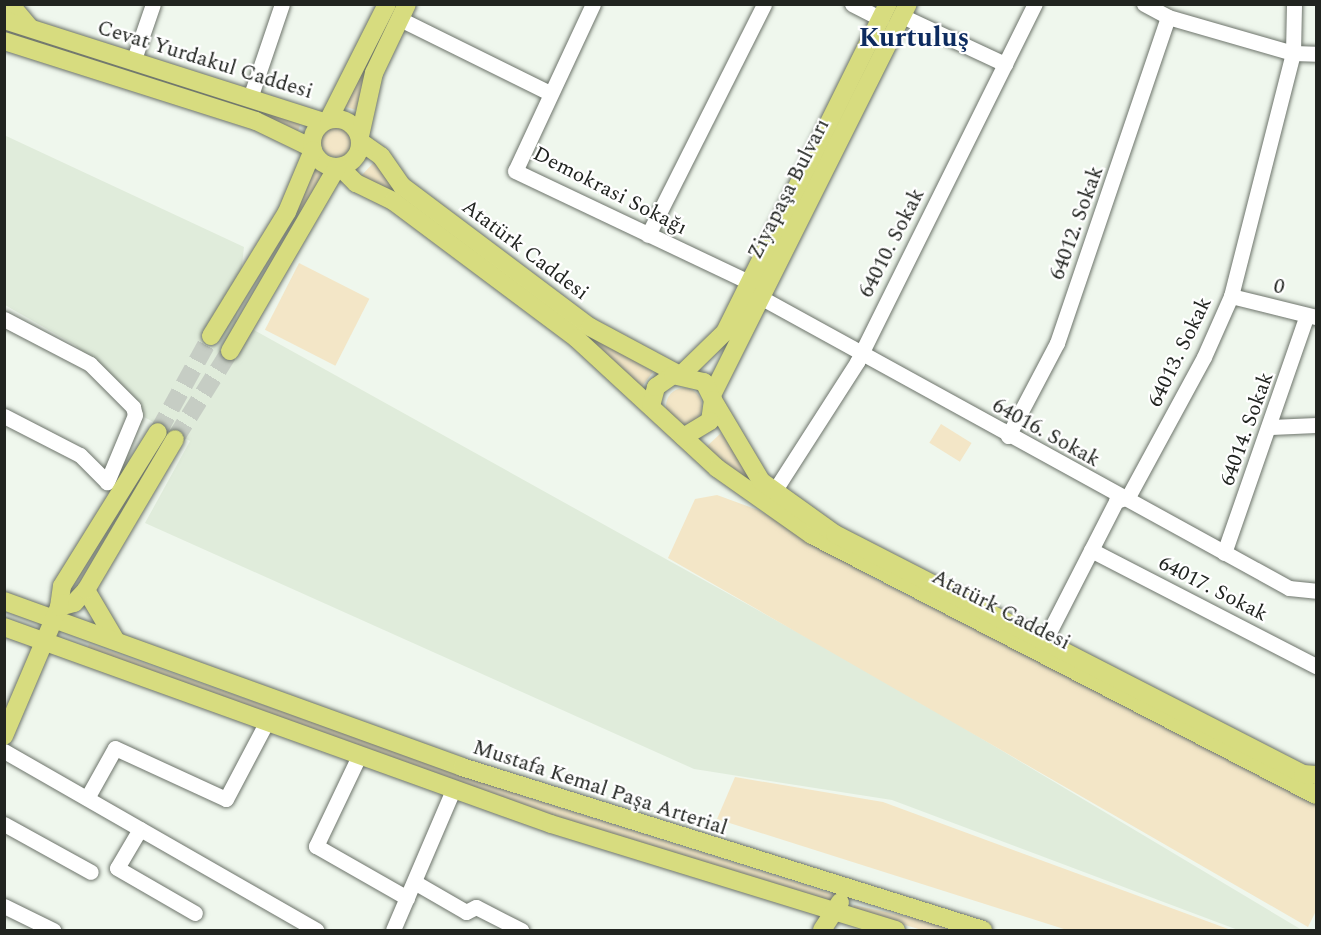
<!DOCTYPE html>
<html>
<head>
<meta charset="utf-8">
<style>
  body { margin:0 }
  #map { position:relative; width:1321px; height:935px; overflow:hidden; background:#eff7ed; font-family:Spectral,serif }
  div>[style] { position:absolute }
  .built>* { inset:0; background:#e0ecdb }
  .green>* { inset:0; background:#f3e6c7; transform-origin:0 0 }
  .round { border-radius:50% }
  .major-tunnel>* { height:18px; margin-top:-9px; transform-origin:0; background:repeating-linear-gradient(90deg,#c6cdc4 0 18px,transparent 0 27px) }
  .roads { filter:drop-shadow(0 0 2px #6d746b) drop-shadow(0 0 2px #6d746b) }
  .minor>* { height:15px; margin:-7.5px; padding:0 7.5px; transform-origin:7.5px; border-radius:7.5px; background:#fff }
  .major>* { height:18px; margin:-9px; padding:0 9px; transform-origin:9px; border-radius:9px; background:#d7dc7f }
  .major>.ring { margin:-9px; padding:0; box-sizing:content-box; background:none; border:18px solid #d7dc7f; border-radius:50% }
  span { translate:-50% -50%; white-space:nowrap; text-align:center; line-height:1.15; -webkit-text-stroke:4.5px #fff; paint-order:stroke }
  .street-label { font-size:21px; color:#212420 }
  .district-label { font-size:27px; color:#0d2b5f; font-weight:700 }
  .frame { position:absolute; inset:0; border:6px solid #212420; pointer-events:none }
</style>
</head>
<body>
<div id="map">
  <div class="built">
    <i style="clip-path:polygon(4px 135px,244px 247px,236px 320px,887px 682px,1302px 930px,1238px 930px,892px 800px,694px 769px,145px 523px,190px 441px,142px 416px,132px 395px,75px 345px,5px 305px)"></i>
  </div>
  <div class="green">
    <i style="clip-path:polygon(394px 5px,399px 5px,366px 70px,356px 110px,343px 106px)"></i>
    <i style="clip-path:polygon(5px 28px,302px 119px,297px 134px,5px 33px)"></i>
    <i class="round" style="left:321px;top:125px;width:32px;height:32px"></i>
    <i style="clip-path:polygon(377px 159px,589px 333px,653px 372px,640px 389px,361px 176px)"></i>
    <i style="clip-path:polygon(312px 166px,327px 174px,298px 213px,295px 211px)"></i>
    <i style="left:299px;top:263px;width:79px;height:75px;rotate:27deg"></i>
    <i class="round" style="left:666px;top:388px;width:36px;height:36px"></i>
    <i style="left:941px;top:424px;width:36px;height:22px;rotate:32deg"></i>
    <i style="clip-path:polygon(721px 433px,755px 484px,1316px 781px,1316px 789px,801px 522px,705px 448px)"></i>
    <i style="clip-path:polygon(717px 495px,758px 510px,877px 580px,1316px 800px,1316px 911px,1308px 927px,668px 558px,695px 499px)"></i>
    <i style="clip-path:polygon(89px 644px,529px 798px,833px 894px,831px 903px,562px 819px,87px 651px)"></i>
    <i style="clip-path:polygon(735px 777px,883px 802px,1231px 930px,1067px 930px,717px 819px)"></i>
    <i style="clip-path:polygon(854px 905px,922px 920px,958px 930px,922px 930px,853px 910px)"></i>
  </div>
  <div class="major-tunnel">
    <i style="left:158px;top:432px;width:110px;rotate:-61.1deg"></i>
    <i style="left:175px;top:439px;width:104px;rotate:-58deg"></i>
  </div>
  <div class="roads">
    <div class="minor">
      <i style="left:593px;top:4px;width:184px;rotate:115deg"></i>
      <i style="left:515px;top:171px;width:259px;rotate:25.4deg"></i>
      <i style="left:852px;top:4px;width:33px;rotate:27deg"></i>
      <i style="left:1144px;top:4px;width:27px;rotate:28deg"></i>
      <i style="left:1168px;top:17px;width:130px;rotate:16.1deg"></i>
      <i style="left:1293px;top:53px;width:23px;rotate:2deg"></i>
      <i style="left:902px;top:16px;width:114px;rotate:25deg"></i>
      <i style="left:400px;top:19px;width:167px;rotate:26.3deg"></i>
      <i style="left:133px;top:62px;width:61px;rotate:-71deg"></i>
      <i style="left:250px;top:98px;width:99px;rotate:-71.2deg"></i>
      <i style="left:648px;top:235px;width:258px;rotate:-63.3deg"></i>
      <i style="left:1231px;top:296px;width:88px;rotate:13.9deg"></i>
      <i style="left:760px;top:297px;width:604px;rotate:28.81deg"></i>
      <i style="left:1289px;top:588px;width:27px;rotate:6deg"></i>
      <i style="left:4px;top:319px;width:97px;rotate:27.6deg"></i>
      <i style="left:90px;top:364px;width:61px;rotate:45deg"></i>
      <i style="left:133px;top:407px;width:8px;rotate:76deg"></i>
      <i style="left:135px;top:415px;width:73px;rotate:112.7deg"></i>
      <i style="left:4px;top:416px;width:85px;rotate:27.2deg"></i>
      <i style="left:80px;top:455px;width:38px;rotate:45deg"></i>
      <i style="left:1271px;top:427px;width:45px;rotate:-2.5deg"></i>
      <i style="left:1008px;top:436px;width:105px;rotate:-62.2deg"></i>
      <i style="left:1057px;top:343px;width:344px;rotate:-71.2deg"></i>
      <i style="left:773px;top:493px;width:156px;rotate:-57.3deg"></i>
      <i style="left:857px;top:362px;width:400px;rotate:-63.6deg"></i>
      <i style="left:1091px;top:550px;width:253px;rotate:27.3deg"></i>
      <i style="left:1224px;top:553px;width:250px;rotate:-70.8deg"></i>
      <i style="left:1044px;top:642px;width:158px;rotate:-62.9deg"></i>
      <i style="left:1116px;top:501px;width:13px;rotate:-18deg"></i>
      <i style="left:1128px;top:497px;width:159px;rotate:-61.5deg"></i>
      <i style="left:1204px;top:357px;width:67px;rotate:-66.1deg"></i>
      <i style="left:1231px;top:296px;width:251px;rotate:-75.7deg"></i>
      <i style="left:1293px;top:53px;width:49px;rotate:-88.8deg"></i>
      <i style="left:4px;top:751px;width:360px;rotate:29.8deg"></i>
      <i style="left:359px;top:756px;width:100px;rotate:115.5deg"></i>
      <i style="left:316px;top:846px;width:105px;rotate:29.7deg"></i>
      <i style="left:87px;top:798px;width:57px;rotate:-60.8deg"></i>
      <i style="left:115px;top:748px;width:122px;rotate:24.7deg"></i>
      <i style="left:226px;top:799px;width:86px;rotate:-62.2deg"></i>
      <i style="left:4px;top:824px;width:99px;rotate:28.9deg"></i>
      <i style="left:140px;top:829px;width:45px;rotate:120.5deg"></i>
      <i style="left:117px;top:868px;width:90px;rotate:30deg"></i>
      <i style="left:416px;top:883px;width:58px;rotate:30.1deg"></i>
      <i style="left:466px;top:912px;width:11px;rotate:-27deg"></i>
      <i style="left:476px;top:907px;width:51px;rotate:27.1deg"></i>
      <i style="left:4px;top:906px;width:55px;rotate:26.1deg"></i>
      <i style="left:393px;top:930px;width:152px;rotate:-66.8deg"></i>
    </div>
    <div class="major">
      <i style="left:10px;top:4px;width:30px;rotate:50deg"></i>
      <i style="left:4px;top:20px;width:335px;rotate:17.7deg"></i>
      <i style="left:4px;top:41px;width:264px;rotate:17.6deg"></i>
      <i style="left:256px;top:121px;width:62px;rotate:25.7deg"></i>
      <i class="ring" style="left:312px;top:119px;width:30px;height:30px"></i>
      <i style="left:329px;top:119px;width:129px;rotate:-63.2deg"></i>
      <i style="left:360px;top:136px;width:65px;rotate:-77.5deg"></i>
      <i style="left:374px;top:73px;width:76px;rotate:-64.4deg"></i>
      <i style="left:361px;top:142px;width:24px;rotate:35deg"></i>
      <i style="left:381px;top:156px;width:37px;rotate:55deg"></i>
      <i style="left:402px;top:186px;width:235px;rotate:36.9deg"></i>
      <i style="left:590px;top:327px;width:100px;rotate:28.1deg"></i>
      <i style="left:340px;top:167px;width:23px;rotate:45deg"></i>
      <i style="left:356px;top:183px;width:41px;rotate:25.9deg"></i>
      <i style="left:393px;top:201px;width:229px;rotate:36.8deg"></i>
      <i style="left:576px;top:338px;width:192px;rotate:42.7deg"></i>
      <i style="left:717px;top:468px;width:116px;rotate:35.2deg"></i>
      <i style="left:812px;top:535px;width:567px;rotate:27.29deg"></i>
      <i style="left:211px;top:336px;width:145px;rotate:-58.5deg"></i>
      <i style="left:287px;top:212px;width:67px;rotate:-67.2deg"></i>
      <i style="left:230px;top:351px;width:213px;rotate:-59.8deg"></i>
      <i style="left:682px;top:374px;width:60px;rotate:-44.3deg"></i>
      <i style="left:725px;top:332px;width:366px;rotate:-63.6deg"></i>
      <i style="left:712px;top:395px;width:437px;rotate:-63.4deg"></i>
      <i style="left:713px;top:400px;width:94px;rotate:59.3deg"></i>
      <i style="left:761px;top:481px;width:91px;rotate:35.6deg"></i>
      <i style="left:835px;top:534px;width:526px;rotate:27.15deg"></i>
      <i style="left:1303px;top:774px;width:13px;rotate:4deg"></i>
      <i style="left:651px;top:406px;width:20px;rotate:-75deg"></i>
      <i style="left:656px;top:387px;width:21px;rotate:-35deg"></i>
      <i style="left:673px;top:375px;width:32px;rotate:13deg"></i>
      <i style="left:704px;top:382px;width:20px;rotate:63deg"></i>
      <i style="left:713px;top:400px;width:21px;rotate:98deg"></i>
      <i style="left:710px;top:421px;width:31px;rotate:149deg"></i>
      <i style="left:86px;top:590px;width:59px;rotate:59.5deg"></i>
      <i style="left:4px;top:601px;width:487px;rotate:19.9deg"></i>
      <i style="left:462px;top:767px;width:546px;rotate:17.37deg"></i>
      <i style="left:59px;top:607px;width:16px;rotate:-15deg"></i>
      <i style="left:74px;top:603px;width:18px;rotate:-47deg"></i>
      <i style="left:86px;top:590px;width:175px;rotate:-59.5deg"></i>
      <i style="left:4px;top:627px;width:581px;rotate:19.81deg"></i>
      <i style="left:551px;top:824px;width:361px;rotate:17.1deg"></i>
      <i style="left:4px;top:736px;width:140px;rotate:-66.9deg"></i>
      <i style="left:59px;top:607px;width:21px;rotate:-82deg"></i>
      <i style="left:62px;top:586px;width:181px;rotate:-58.1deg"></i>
      <i style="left:822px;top:930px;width:33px;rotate:-57deg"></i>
    </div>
  </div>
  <div class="street-label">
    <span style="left:205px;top:60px;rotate:17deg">Cevat Yurdakul Caddesi</span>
    <span style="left:789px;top:189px;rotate:-63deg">Ziyapaşa Bulvarı</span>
    <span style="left:610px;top:191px;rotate:27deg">Demokrasi Sokağı</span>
    <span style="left:1077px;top:223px;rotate:-70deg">64012. Sokak</span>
    <span style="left:892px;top:243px;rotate:-63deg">64010. Sokak</span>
    <span style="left:525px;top:250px;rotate:37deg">Atatürk Caddesi</span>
    <span style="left:1279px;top:287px;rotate:15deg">0</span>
    <span style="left:1180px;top:352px;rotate:-64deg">64013. Sokak</span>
    <span style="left:1247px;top:429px;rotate:-70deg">64014. Sokak</span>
    <span style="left:1046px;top:433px;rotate:29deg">64016. Sokak</span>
    <span style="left:1213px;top:589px;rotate:27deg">64017. Sokak</span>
    <span style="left:1001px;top:610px;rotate:27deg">Atatürk Caddesi</span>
    <span style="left:600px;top:788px;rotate:18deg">Mustafa Kemal Paşa Arterial</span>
  </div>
  <div class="district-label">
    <span style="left:914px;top:39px">Kurtuluş</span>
  </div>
  <div class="frame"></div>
</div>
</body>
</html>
